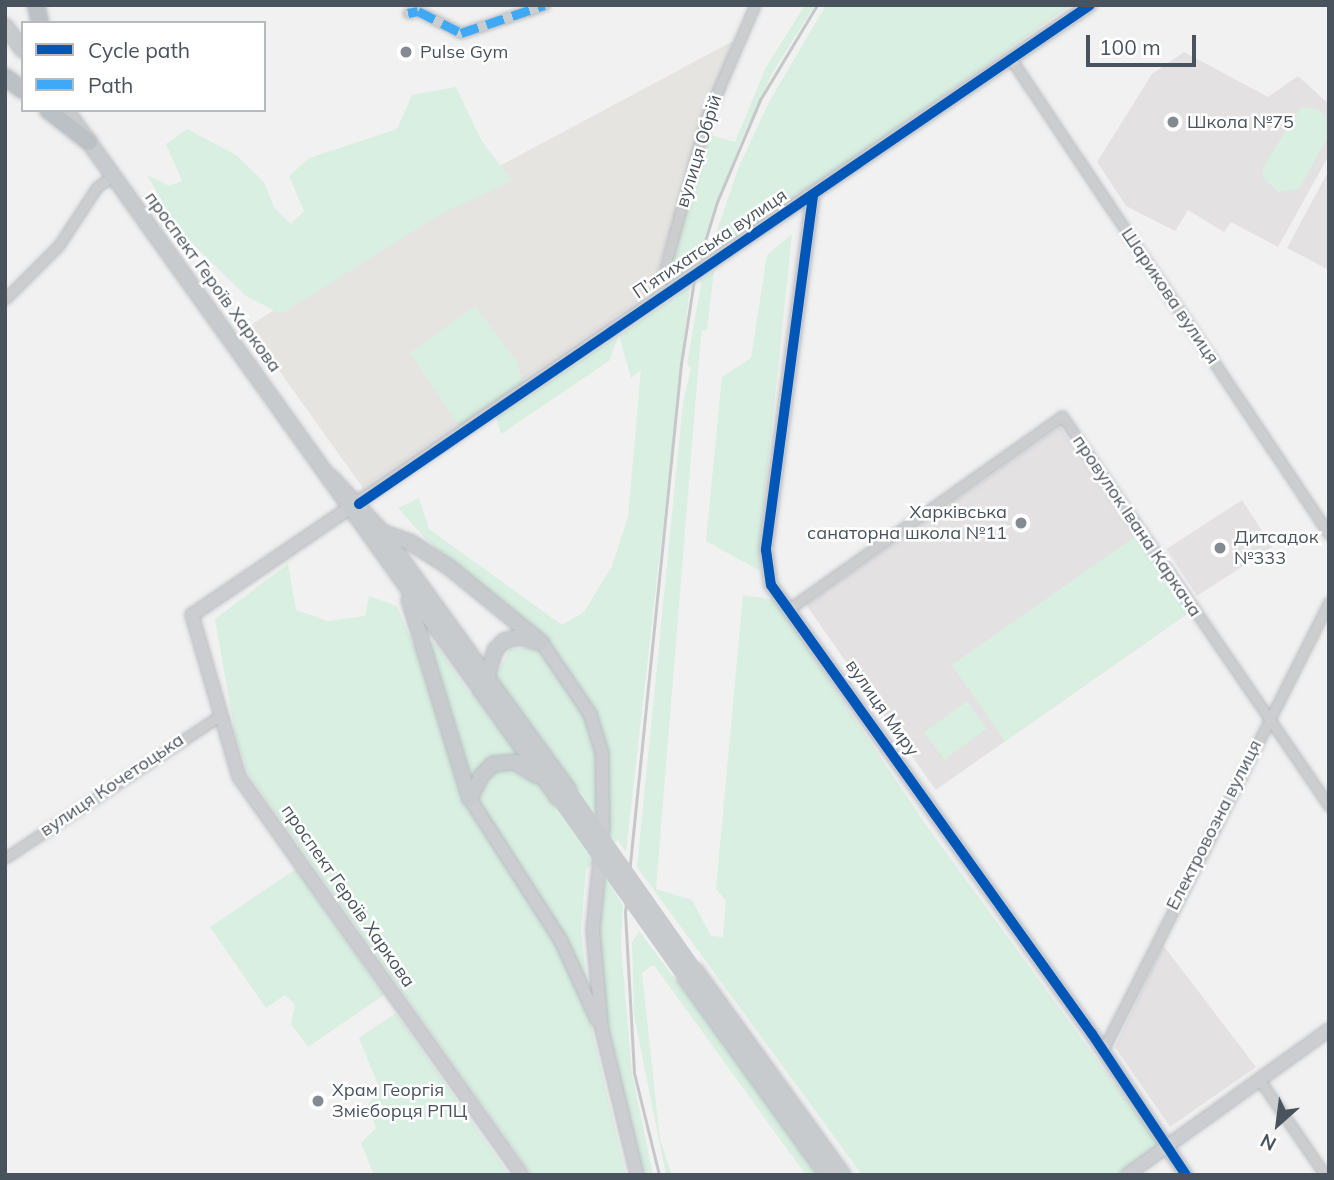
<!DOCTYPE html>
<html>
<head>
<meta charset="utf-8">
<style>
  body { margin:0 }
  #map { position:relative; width:1334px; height:1180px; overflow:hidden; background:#f2f1f1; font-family:Mulish,sans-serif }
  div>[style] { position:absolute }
  .commercial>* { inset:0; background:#e6e4e0 }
  .education>* { inset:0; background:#e3e1e1; transform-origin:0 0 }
  .green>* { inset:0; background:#d8efe1; transform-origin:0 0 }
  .roads { filter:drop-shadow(0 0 2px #b7bbc0) drop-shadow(0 0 2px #b7bbc0) }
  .street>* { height:9px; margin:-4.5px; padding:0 4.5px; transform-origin:4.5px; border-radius:4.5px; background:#cbcdcf }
  .secondary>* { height:12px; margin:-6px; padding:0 6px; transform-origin:6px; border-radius:6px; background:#cccdd0 }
  .primary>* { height:14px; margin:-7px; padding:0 7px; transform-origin:7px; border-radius:7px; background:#c8cbce }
  .highway>* { height:16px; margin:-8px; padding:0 8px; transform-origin:8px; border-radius:8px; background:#bcc1c6 }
  .rail>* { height:2.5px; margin:-1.25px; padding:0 1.25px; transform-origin:1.25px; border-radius:1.25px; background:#c6c7c9 }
  .primary-bridge>* { height:14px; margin:-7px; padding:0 7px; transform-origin:7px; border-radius:7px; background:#c8cbce }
  .quiet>* { height:9px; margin-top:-4.5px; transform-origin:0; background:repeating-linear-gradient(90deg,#3fa9f5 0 18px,transparent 0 27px) }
  .cycleway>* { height:10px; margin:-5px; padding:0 5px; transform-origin:5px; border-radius:5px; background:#0057b8 }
  .dots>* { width:19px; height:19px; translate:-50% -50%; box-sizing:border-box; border:4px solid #fff; border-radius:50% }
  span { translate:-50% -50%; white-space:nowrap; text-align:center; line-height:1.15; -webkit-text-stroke:5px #fff; paint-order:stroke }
  .poi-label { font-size:18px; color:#49535d }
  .left { translate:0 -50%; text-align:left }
  .right { translate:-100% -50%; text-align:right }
  .street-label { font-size:18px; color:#49535d }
  .frame { position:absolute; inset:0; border:7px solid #49535d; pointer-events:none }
  .legend { position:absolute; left:21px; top:21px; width:245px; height:91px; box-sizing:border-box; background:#fff; border:2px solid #b6babe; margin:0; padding:9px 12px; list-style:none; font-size:21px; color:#49535d }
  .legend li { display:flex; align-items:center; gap:14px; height:35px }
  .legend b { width:35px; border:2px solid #b6babe }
  .north { position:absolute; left:1243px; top:1089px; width:70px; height:70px; -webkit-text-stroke:5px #fff; paint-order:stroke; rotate:208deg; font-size:19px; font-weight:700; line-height:28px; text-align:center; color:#49535d }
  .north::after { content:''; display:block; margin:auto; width:24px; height:32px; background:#49535d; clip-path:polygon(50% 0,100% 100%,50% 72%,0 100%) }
  .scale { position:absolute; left:1086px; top:35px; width:110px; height:32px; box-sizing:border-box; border:4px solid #49535d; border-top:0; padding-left:9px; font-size:21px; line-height:24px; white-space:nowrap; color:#49535d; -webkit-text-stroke:5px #fff; paint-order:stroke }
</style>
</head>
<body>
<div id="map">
  <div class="commercial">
    <i style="clip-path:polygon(733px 41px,650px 293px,363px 488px,248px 327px,483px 175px)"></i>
  </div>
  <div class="education">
    <i style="clip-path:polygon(1184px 52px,1268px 97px,1298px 76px,1329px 104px,1329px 155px,1278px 247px,1231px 222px,1224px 232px,1188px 210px,1175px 231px,1126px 206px,1097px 162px,1152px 74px)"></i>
    <i style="clip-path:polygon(1329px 170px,1329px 270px,1287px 248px)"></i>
    <i style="left:1060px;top:427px;width:226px;height:310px;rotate:55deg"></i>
    <i style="left:1242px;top:500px;width:56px;height:90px;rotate:57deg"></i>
    <i style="clip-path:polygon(1163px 945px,1256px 1067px,1170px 1127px,1115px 1047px)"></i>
  </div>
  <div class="green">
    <i style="clip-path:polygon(805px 5px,815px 5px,773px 72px,740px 143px,696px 269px,674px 282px,667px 276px,723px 84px,727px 88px,710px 135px,735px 142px,766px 67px)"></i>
    <i style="clip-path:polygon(826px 5px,1071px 5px,706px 263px,738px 169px,769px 102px)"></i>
    <i style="clip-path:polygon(456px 87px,481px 140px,512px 181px,444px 212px,281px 314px,246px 296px,179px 231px,147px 175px,169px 186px,182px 181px,166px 144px,187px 129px,236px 155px,264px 182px,274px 207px,291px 224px,304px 211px,289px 176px,309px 158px,397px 129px,412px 95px)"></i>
    <i style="clip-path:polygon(1301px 107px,1318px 109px,1326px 117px,1328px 137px,1299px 189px,1278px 192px,1263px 178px,1263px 167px)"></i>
    <i style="clip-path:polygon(792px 234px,759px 551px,760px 571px,706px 541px,722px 377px,751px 358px,767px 255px)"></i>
    <i style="clip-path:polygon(714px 271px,707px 330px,702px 330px,700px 346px,656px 889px,692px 900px,711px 936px,723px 937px,726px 901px,716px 889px,743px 595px,775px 600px,926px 825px,1159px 1145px,1116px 1175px,862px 1175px,637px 867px,683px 403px,691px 368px,687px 364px,702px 279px)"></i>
    <i style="clip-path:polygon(690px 287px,626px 852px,618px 840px,606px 851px,835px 1175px,604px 853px,586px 869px,581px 930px,592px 1031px,626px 1175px,532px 1175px,248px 774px,235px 734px,215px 619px,288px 564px,296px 610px,328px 621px,365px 616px,369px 596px,397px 606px,413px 645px,435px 643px,470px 694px,500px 668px,510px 649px,553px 647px,426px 539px,398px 508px,419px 498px,429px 529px,562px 625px,584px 612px,612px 566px,628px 517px,641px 370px,631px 378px,619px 335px,609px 361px,501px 434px,496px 418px)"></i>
    <i style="clip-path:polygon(475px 306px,517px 362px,524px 387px,463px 432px,410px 353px)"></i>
    <i style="left:1136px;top:536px;width:93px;height:225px;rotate:55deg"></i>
    <i style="left:967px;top:701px;width:34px;height:53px;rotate:54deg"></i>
    <i style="clip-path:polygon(296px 869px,384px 995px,308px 1047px,291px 1024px,295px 1005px,285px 995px,266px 1008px,210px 927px)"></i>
    <i style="clip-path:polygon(606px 878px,623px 905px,621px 946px,632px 1073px,653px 1175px,639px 1175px,609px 1051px,596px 933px)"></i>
    <i style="clip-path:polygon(639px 931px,730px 1051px,818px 1175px,806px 1175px,654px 965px,642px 973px,660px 1140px,672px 1175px,666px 1175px,634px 1015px,632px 942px)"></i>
    <i style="clip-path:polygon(396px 1013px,509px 1175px,374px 1175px,361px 1143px,376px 1128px,368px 1106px,379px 1087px,359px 1038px)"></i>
  </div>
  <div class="roads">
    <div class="street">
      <i style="left:408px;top:13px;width:10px;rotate:-11deg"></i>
      <i style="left:418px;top:11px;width:48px;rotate:27.1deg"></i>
      <i style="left:461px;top:33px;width:88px;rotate:-18.6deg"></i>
      <i style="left:1011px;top:59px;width:572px;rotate:56.2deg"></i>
      <i style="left:5px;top:299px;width:76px;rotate:-45deg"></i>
      <i style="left:59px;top:245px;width:69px;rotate:-56.8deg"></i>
      <i style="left:97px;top:187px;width:19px;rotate:-35deg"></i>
      <i style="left:656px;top:300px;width:189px;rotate:-74.6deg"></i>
      <i style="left:706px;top:118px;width:123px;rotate:-66.6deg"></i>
      <i style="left:790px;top:608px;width:333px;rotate:-35.2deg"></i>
      <i style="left:1062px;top:416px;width:473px;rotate:55.6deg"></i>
      <i style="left:5px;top:858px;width:259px;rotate:-33.5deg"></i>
      <i style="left:1103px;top:1050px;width:502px;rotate:-63.23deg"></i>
      <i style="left:1259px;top:1079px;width:116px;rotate:55.5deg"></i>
    </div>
    <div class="secondary">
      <i style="left:813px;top:196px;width:357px;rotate:97.6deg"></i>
      <i style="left:766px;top:550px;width:35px;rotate:82deg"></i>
      <i style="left:771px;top:585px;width:552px;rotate:54.44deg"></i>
      <i style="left:1092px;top:1034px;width:169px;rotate:56.3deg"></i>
      <i style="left:542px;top:643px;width:86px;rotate:55.9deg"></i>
      <i style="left:590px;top:714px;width:41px;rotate:72.9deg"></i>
      <i style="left:602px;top:753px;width:75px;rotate:89.2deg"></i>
      <i style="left:603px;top:828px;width:102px;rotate:95.6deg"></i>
      <i style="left:593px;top:930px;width:100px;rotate:84.9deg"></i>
      <i style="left:602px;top:1030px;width:149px;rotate:76.4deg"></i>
      <i style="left:470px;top:799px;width:169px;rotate:57.3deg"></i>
      <i style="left:561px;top:941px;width:87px;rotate:65.5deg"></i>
      <i style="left:522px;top:1175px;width:488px;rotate:-125.4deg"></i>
      <i style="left:239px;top:777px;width:169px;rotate:-106.2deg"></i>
      <i style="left:192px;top:615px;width:1086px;rotate:-34.19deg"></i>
      <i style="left:1127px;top:1175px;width:249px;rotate:-35.7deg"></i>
    </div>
    <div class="primary">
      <i style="left:5px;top:26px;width:30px;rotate:53deg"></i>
      <i style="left:66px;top:110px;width:846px;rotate:54.43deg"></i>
      <i style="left:331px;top:477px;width:75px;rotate:47.2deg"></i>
      <i style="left:382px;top:532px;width:319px;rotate:54.1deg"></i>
      <i style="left:382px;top:532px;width:30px;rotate:20deg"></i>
      <i style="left:410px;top:542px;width:46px;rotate:32.7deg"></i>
      <i style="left:449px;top:567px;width:120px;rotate:39.3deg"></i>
      <i style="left:409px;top:600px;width:208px;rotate:73deg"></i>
      <i style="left:487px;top:677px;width:28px;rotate:-73deg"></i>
      <i style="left:495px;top:650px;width:13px;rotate:-45deg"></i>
      <i style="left:504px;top:641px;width:16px;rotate:-15deg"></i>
      <i style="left:519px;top:637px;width:23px;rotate:15deg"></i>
      <i style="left:470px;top:799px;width:25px;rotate:-64deg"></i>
      <i style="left:481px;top:776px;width:17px;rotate:-45deg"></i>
      <i style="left:493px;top:764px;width:22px;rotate:-5deg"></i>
      <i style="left:515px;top:762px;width:25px;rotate:32deg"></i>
      <i style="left:696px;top:971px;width:251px;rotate:54.2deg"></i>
      <i style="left:685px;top:978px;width:243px;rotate:54.2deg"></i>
    </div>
    <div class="highway">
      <i style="left:36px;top:5px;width:18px;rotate:77deg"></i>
      <i style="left:5px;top:77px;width:22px;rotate:36deg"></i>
      <i style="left:48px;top:110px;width:52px;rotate:38deg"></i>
    </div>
  </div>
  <div class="rail">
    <i style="left:659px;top:1175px;width:105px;rotate:-103.8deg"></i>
    <i style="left:634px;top:1073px;width:160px;rotate:-93.2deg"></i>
    <i style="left:625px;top:913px;width:552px;rotate:-84.18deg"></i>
    <i style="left:681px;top:364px;width:91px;rotate:-81.2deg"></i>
    <i style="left:695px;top:274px;width:75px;rotate:-73deg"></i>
    <i style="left:717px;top:202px;width:111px;rotate:-67.1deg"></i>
    <i style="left:760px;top:100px;width:111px;rotate:-59deg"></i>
  </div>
  <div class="primary-bridge">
    <i style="left:569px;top:790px;width:221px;rotate:54.9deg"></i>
    <i style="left:558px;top:798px;width:220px;rotate:54.8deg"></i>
  </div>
  <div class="quiet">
    <i style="left:408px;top:13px;width:10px;rotate:-11deg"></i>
    <i style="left:418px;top:11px;width:48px;rotate:27.1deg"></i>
    <i style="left:461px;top:33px;width:88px;rotate:-18.6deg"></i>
  </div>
  <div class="cycleway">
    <i style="left:813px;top:196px;width:357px;rotate:97.6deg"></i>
    <i style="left:766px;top:550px;width:35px;rotate:82deg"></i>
    <i style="left:771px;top:585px;width:552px;rotate:54.44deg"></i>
    <i style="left:1092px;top:1034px;width:169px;rotate:56.3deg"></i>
    <i style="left:359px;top:504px;width:885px;rotate:-34.32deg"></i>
  </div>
  <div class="dots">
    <i style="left:406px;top:52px;background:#848a91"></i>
    <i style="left:1173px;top:122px;background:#848a91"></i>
    <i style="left:1021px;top:523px;background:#848a91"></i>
    <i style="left:1220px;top:548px;background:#848a91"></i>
    <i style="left:318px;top:1101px;background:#848a91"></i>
  </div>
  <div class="poi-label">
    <span class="left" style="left:420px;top:52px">Pulse Gym</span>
    <span class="left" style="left:1187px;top:122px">Школа №75</span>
    <span class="right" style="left:1007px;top:523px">Харківська<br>санаторна школа №11</span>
    <span class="left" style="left:1234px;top:548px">Дитсадок<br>№333</span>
    <span class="left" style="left:332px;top:1101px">Храм Георгія<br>Змієборця РПЦ</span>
  </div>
  <div class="street-label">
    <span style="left:699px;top:151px;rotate:-73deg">вулиця Обрій</span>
    <span style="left:710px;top:244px;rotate:-34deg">П’ятихатська вулиця</span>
    <span style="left:213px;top:282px;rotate:54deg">проспект Героїв Харкова</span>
    <span style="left:1170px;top:296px;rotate:56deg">Шарикова вулиця</span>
    <span style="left:1137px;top:526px;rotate:56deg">провулок Івана Каркача</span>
    <span style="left:882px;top:708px;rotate:55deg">вулиця Миру</span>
    <span style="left:112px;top:785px;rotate:-34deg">вулиця Кочетоцька</span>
    <span style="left:1214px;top:825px;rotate:-63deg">Електровозна вулиця</span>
    <span style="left:348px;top:896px;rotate:55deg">проспект Героїв Харкова</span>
  </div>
  <div class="frame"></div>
  <ul class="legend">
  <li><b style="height:9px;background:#0057b8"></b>Cycle path</li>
  <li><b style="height:9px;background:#3fa9f5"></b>Path</li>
  </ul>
  <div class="north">N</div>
  <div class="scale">100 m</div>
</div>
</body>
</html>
